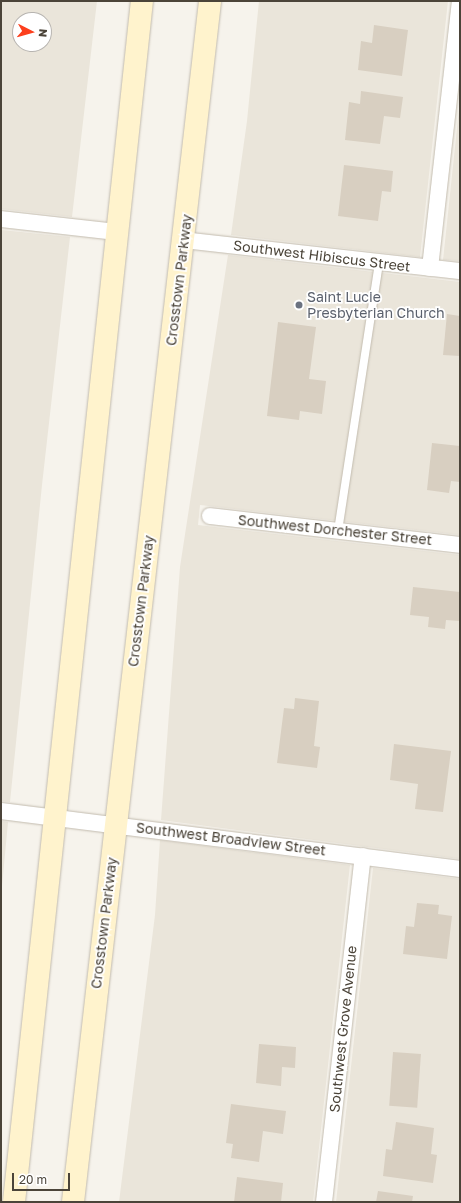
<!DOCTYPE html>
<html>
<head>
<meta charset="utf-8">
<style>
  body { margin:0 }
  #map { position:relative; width:461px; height:1203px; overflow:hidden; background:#f6f3ec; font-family:"Golos Text",sans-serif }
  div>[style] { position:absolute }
  .residential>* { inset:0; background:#eae5da }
  .building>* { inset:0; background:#d8cfc1; transform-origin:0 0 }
  .roads { filter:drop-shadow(0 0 1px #c2bbae) drop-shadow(0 0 1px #c2bbae) }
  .service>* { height:8px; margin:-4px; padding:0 4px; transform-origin:4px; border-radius:4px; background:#fff }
  .minor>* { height:16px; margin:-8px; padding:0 8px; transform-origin:8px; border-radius:8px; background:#fff }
  .secondary>* { height:22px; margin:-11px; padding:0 11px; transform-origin:11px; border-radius:11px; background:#fff3cd }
  .dots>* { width:11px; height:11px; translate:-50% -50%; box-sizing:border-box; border:2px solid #fff; border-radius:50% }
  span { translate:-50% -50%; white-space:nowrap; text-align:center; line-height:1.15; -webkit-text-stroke:3.5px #fff; paint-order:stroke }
  .street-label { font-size:14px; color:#4b4439 }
  .worship-label { font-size:14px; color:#5b616d }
  .left { translate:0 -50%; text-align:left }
  .frame { position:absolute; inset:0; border:2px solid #4b4439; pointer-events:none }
  .north { position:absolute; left:12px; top:12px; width:40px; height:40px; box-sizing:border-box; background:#fff; border:1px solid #b7b4b0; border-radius:50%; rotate:96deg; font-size:11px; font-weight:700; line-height:16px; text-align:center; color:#4b4439 }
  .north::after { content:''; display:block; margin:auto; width:14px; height:18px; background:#fc3f1d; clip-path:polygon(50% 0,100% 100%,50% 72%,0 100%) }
  .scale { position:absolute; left:12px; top:1173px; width:58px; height:18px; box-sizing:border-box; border:2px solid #4b4439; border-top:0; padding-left:5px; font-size:12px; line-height:14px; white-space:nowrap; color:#4b4439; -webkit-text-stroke:3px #fff; paint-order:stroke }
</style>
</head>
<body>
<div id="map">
  <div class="residential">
    <i style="clip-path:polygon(evenodd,1px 1px,97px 1px,72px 217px,1px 209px,1px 1px,20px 20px,44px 20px,44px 44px,20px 44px,20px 20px)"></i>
    <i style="clip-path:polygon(259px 1px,448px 1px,420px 257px,231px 235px,247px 121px)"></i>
    <i style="clip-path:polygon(460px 100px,460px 261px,443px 260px)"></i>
    <i style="clip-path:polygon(1px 230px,70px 237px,42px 485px,10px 802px,1px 801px)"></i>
    <i style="clip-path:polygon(228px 255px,460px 282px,460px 535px,200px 505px,198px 525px,460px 555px,460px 859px,161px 820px,180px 567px)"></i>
    <i style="clip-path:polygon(1px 821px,8px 822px,1px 897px)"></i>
    <i style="clip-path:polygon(160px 840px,350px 865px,313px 1202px,119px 1202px,155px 915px)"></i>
    <i style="clip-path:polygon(373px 868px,460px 879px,460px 1202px,336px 1202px)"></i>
  </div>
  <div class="building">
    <i style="clip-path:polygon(374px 25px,408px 30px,402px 76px,358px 70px,361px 41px,372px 43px)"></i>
    <i style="clip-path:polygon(361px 91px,403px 97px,400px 118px,384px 116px,380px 144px,345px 140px,349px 102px,360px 104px)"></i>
    <i style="clip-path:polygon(344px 165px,393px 171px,391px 192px,382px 191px,378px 221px,338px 216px)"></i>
    <i style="clip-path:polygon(447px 314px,460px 316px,460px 356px,443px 355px)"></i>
    <i style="clip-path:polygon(278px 322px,316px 327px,309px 379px,326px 381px,322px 414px,300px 411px,299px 420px,267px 416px)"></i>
    <i style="clip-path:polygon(432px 443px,460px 446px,460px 482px,451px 481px,449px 493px,427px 490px)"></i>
    <i style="clip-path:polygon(413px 587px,460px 592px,460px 621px,446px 620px,445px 629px,428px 627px,429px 617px,410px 615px)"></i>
    <i style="clip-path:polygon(295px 698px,319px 701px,314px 746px,320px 747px,317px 768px,277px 763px,284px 708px,294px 709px)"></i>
    <i style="clip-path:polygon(394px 744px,451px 751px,443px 812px,415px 809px,418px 784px,390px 780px)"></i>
    <i style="clip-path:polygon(417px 903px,439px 905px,438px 914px,452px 916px,447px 959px,403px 954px,406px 926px,414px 927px)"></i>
    <i style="clip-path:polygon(259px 1044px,296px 1047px,295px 1068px,282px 1067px,281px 1086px,256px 1083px)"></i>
    <i style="left:393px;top:1052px;width:28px;height:54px;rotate:4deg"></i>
    <i style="clip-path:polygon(231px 1104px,286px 1111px,283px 1134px,263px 1131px,259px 1162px,231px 1158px,233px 1144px,226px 1143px)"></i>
    <i style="clip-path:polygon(396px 1122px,434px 1128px,431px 1154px,437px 1155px,433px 1183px,383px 1176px,386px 1149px,392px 1150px)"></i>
    <i style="clip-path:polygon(237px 1177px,283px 1183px,281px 1202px,234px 1202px)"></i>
    <i style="clip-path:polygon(378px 1191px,413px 1196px,412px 1202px,376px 1202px)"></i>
  </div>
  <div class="roads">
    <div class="service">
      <i style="left:338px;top:531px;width:271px;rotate:-81.3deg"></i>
    </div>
    <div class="minor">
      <i style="left:1px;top:219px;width:117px;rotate:6.4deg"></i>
      <i style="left:183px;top:240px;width:279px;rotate:6.4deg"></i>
      <i style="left:430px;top:268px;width:269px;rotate:-83.6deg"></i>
      <i style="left:210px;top:516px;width:252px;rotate:6.6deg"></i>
      <i style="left:1px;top:811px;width:463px;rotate:7.2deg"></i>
      <i style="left:324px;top:1202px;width:348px;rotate:-83.6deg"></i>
    </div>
    <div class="secondary">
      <i style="left:14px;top:1202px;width:1208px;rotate:-83.92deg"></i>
      <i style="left:73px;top:1202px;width:1209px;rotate:-83.49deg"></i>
    </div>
  </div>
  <div class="dots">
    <i style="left:299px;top:305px;background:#6b7280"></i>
  </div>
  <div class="street-label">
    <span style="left:322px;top:256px;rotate:7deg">Southwest Hibiscus Street</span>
    <span style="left:179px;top:280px;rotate:-83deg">Crosstown Parkway</span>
    <span style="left:335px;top:530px;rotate:6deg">Southwest Dorchester Street</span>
    <span style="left:141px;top:601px;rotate:-83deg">Crosstown Parkway</span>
    <span style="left:231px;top:839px;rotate:7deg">Southwest Broadview Street</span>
    <span style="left:104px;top:923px;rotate:-83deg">Crosstown Parkway</span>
    <span style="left:343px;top:1029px;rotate:-84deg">Southwest Grove Avenue</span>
  </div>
  <div class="worship-label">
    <span class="left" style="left:307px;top:305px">Saint Lucie<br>Presbyterian Church</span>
  </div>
  <div class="frame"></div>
  <div class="north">N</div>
  <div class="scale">20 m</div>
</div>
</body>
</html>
